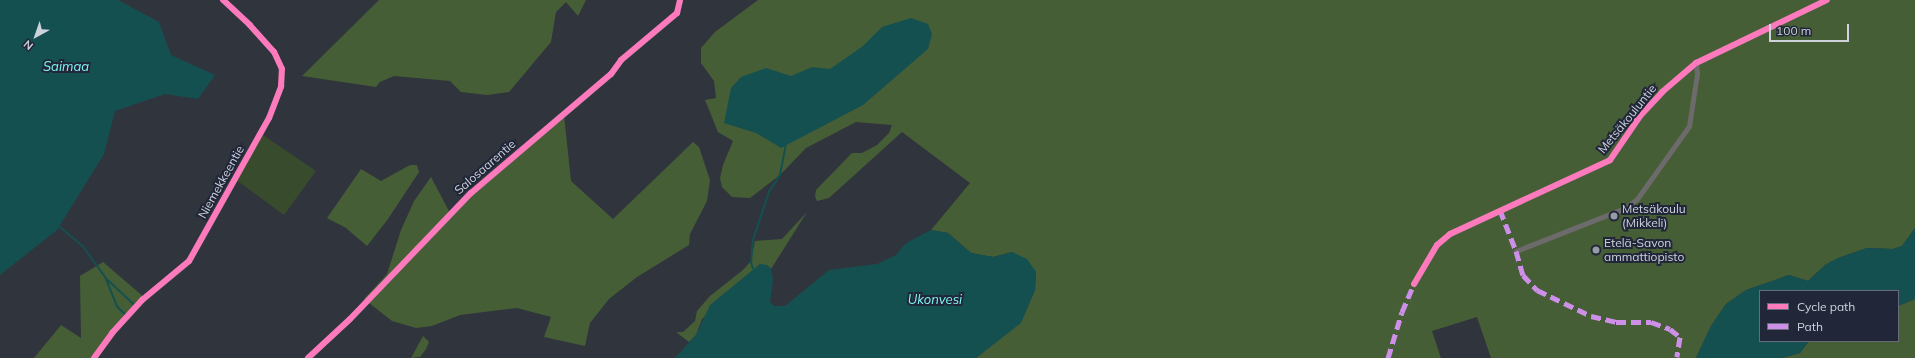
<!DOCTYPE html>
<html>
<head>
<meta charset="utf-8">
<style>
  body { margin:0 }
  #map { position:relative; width:1915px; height:358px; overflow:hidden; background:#30343d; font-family:Mulish,sans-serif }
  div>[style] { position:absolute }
  .green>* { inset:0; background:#394b2d }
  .forest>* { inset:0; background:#465e36 }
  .water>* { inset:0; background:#155051 }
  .stream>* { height:1.5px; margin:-0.75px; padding:0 0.75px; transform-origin:0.75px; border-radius:0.75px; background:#155051 }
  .minor>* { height:5px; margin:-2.5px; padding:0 2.5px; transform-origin:2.5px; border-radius:2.5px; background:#6c6a6a }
  .quiet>* { height:5px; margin-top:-2.5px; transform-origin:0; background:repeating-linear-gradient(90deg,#ce8fe9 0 10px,transparent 0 15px) }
  .cycleway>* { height:6px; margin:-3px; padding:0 3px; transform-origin:3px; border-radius:3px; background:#fd7abc }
  .dots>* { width:11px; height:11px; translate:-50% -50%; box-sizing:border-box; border:2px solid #212738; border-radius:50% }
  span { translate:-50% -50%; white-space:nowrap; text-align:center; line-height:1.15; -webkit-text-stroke:4px #212738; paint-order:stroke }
  .street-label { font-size:12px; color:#cdd2dd }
  .poi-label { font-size:12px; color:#cdd2dd }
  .left { translate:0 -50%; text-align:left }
  .water-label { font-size:13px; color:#7ff5f6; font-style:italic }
  .legend { position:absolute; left:1759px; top:290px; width:140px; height:52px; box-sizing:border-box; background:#212738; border:1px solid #666b7a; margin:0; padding:5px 7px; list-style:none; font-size:12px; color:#cdd2dd }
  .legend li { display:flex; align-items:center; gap:8px; height:20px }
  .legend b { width:20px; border:1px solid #666b7a }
  .north { position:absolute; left:16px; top:16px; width:40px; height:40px; -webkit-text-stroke:3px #212738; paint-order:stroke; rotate:220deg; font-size:11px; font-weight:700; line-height:16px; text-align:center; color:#cdd2dd }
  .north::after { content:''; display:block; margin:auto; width:14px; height:18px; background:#cdd2dd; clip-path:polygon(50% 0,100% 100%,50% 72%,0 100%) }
  .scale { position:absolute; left:1769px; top:24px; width:80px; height:18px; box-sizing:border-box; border:2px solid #cdd2dd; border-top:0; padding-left:5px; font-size:12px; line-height:14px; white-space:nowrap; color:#cdd2dd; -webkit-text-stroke:3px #212738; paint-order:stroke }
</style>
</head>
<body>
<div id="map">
  <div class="green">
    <i style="clip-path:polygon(260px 133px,316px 171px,284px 215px,235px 179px)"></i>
  </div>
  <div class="forest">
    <i style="clip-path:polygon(379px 0,586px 0,578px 16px,566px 2px,556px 12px,551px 42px,509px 92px,487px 95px,461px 92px,450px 81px,394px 76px,380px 82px,376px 87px,302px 76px)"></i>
    <i style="clip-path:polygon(758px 0,1915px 0,1915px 228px,1902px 246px,1893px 249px,1867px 248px,1838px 258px,1825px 265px,1808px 281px,1789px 275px,1746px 290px,1726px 304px,1711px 326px,1696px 358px,1491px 358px,1477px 317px,1432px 331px,1441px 358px,976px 358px,1021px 322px,1035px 290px,1036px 272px,1012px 252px,993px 257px,971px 253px,948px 233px,931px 230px,970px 183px,902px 132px,829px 198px,817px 201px,815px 196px,816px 190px,852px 153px,862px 153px,877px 145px,889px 133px,892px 125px,856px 122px,806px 148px,780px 175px,750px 198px,732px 197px,722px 187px,720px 178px,723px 165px,733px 141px,718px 132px,705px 100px,716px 98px,714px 81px,701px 63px,701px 48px,715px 32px)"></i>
    <i style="clip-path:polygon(564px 115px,571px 181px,613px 219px,693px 142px,699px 147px,710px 180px,707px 201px,690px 234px,689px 245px,637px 277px,609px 299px,590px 323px,585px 346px,544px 337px,551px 317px,517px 308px,460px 315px,432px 326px,416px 328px,392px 321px,364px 299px,387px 274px,401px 230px,414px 201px,431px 177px,450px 213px)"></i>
    <i style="clip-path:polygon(410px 165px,417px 165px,419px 172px,388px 219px,367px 246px,346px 228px,327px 218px,361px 169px,381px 181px)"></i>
    <i style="clip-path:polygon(807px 212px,771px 269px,767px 265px,702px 319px,696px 335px,689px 342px,676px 332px,683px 332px,695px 321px,697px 311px,710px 296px,743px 270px,751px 261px,755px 241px,782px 239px)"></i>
    <i style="clip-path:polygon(103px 262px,145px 298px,94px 358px,34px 358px,61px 325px,81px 338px,80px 276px)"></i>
    <i style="clip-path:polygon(1915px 299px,1915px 358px,1782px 358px,1800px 353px,1809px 341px,1898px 341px,1898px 306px)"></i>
    <i style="clip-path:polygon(423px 336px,429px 342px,426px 349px,420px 357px,411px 358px)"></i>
  </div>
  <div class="water">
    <i style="clip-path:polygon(0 0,118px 0,159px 22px,171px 55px,215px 75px,198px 99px,165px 94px,115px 111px,104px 154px,57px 230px,0 275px)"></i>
    <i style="clip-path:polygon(911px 18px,928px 24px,932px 34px,928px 49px,863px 105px,781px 148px,756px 133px,724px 123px,731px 88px,741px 77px,766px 68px,791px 76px,812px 67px,830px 69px,863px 46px,882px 27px)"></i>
    <i style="clip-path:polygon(1915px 228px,1915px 299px,1898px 306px,1898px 291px,1760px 291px,1760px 341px,1809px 341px,1800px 353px,1782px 358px,1696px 358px,1711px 326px,1726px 304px,1746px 290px,1789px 275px,1808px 281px,1825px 265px,1838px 258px,1867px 248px,1893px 249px,1902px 246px)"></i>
    <i style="clip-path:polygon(931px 230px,948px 233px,971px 253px,993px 257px,1012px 252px,1027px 259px,1036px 272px,1035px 290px,1021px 323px,976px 358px,675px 358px,696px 335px,710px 305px,760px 264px,767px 265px,771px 269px,773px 280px,770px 302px,774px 306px,785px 306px,829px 270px,877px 264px,896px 255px,906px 243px)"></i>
  </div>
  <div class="stream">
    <i style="left:59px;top:226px;width:31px;rotate:40deg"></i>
    <i style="left:83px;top:246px;width:39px;rotate:54deg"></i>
    <i style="left:106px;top:278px;width:31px;rotate:68deg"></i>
    <i style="left:118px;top:307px;width:11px;rotate:45deg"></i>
    <i style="left:753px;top:269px;width:6px;rotate:-108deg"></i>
    <i style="left:751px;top:263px;width:23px;rotate:-85deg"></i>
    <i style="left:753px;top:240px;width:51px;rotate:-71.6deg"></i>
    <i style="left:769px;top:192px;width:20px;rotate:-57deg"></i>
    <i style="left:780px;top:175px;width:31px;rotate:-79deg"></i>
    <i style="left:107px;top:279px;width:38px;rotate:43deg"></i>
  </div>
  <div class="minor">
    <i style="left:1516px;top:251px;width:117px;rotate:-21.5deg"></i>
    <i style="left:1625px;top:208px;width:15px;rotate:-37deg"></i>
    <i style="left:1637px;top:199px;width:90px;rotate:-54.5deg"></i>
    <i style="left:1689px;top:126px;width:53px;rotate:-81.3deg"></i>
    <i style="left:1697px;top:74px;width:11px;rotate:-95deg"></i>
    <i style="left:1414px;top:284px;width:45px;rotate:-59.5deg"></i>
    <i style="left:1437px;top:245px;width:17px;rotate:-40deg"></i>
    <i style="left:1450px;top:234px;width:176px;rotate:-24.8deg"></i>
    <i style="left:1610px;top:160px;width:53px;rotate:-55.7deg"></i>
    <i style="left:1640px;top:116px;width:33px;rotate:-47deg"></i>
    <i style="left:1662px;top:92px;width:45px;rotate:-40.5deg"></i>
    <i style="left:1696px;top:63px;width:145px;rotate:-25.7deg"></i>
    <i style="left:94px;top:358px;width:31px;rotate:-54deg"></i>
    <i style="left:112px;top:333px;width:45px;rotate:-47.7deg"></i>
    <i style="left:142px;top:300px;width:61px;rotate:-39.7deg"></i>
    <i style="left:189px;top:261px;width:164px;rotate:-60.8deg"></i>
    <i style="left:269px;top:118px;width:34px;rotate:-69deg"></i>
    <i style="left:281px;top:86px;width:17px;rotate:-87deg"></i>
    <i style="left:282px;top:69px;width:19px;rotate:-115deg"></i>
    <i style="left:274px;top:52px;width:36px;rotate:-132deg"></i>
    <i style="left:250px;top:25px;width:37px;rotate:-137deg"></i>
    <i style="left:308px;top:358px;width:57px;rotate:-42.9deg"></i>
    <i style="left:350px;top:319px;width:175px;rotate:-46.2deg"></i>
    <i style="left:471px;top:193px;width:184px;rotate:-40.4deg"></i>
    <i style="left:611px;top:74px;width:17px;rotate:-54deg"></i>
    <i style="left:621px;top:60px;width:73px;rotate:-40deg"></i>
    <i style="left:677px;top:13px;width:13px;rotate:-77deg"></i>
  </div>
  <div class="quiet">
    <i style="left:1500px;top:210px;width:44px;rotate:68.7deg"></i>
    <i style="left:1516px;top:251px;width:25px;rotate:74deg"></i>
    <i style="left:1523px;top:275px;width:21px;rotate:47deg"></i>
    <i style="left:1537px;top:290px;width:60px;rotate:25.7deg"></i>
    <i style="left:1591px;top:316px;width:26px;rotate:13deg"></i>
    <i style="left:1616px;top:322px;width:35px"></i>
    <i style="left:1651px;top:322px;width:20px;rotate:20deg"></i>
    <i style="left:1670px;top:329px;width:13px;rotate:39deg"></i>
    <i style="left:1680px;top:337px;width:20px;rotate:99deg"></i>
    <i style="left:1388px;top:358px;width:48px;rotate:-73.1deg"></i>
    <i style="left:1402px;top:312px;width:30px;rotate:-67deg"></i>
  </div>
  <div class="cycleway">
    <i style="left:1414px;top:284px;width:45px;rotate:-59.5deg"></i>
    <i style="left:1437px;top:245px;width:17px;rotate:-40deg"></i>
    <i style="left:1450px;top:234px;width:176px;rotate:-24.8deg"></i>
    <i style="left:1610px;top:160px;width:53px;rotate:-55.7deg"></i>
    <i style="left:1640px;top:116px;width:33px;rotate:-47deg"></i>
    <i style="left:1662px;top:92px;width:45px;rotate:-40.5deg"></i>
    <i style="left:1696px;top:63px;width:145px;rotate:-25.7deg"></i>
    <i style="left:94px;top:358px;width:31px;rotate:-54deg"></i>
    <i style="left:112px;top:333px;width:45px;rotate:-47.7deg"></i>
    <i style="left:142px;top:300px;width:61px;rotate:-39.7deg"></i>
    <i style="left:189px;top:261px;width:164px;rotate:-60.8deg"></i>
    <i style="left:269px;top:118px;width:34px;rotate:-69deg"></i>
    <i style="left:281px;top:86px;width:17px;rotate:-87deg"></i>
    <i style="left:282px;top:69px;width:19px;rotate:-115deg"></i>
    <i style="left:274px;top:52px;width:36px;rotate:-132deg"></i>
    <i style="left:250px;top:25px;width:37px;rotate:-137deg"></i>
    <i style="left:308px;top:358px;width:57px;rotate:-42.9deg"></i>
    <i style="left:350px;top:319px;width:175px;rotate:-46.2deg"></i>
    <i style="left:471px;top:193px;width:184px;rotate:-40.4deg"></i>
    <i style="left:611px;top:74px;width:17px;rotate:-54deg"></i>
    <i style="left:621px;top:60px;width:73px;rotate:-40deg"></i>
    <i style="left:677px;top:13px;width:13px;rotate:-77deg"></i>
  </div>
  <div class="dots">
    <i style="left:1614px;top:216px;background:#969ba5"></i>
    <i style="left:1596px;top:250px;background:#969ba5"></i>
  </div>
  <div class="street-label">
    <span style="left:1627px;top:119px;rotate:-51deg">Metsäkouluntie</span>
    <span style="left:485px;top:167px;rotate:-41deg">Salosaarentie</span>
    <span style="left:221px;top:182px;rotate:-61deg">Niemekkeentie</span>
  </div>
  <div class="poi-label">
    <span class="left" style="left:1622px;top:216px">Metsäkoulu<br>(Mikkeli)</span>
    <span class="left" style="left:1604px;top:250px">Etelä-Savon<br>ammattiopisto</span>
  </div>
  <div class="water-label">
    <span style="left:66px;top:66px">Saimaa</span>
    <span style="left:935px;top:299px">Ukonvesi</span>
  </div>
  <ul class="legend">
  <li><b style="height:5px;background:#fd7abc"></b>Cycle path</li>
  <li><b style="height:5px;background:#ce8fe9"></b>Path</li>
  </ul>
  <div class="north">N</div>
  <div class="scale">100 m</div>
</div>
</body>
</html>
